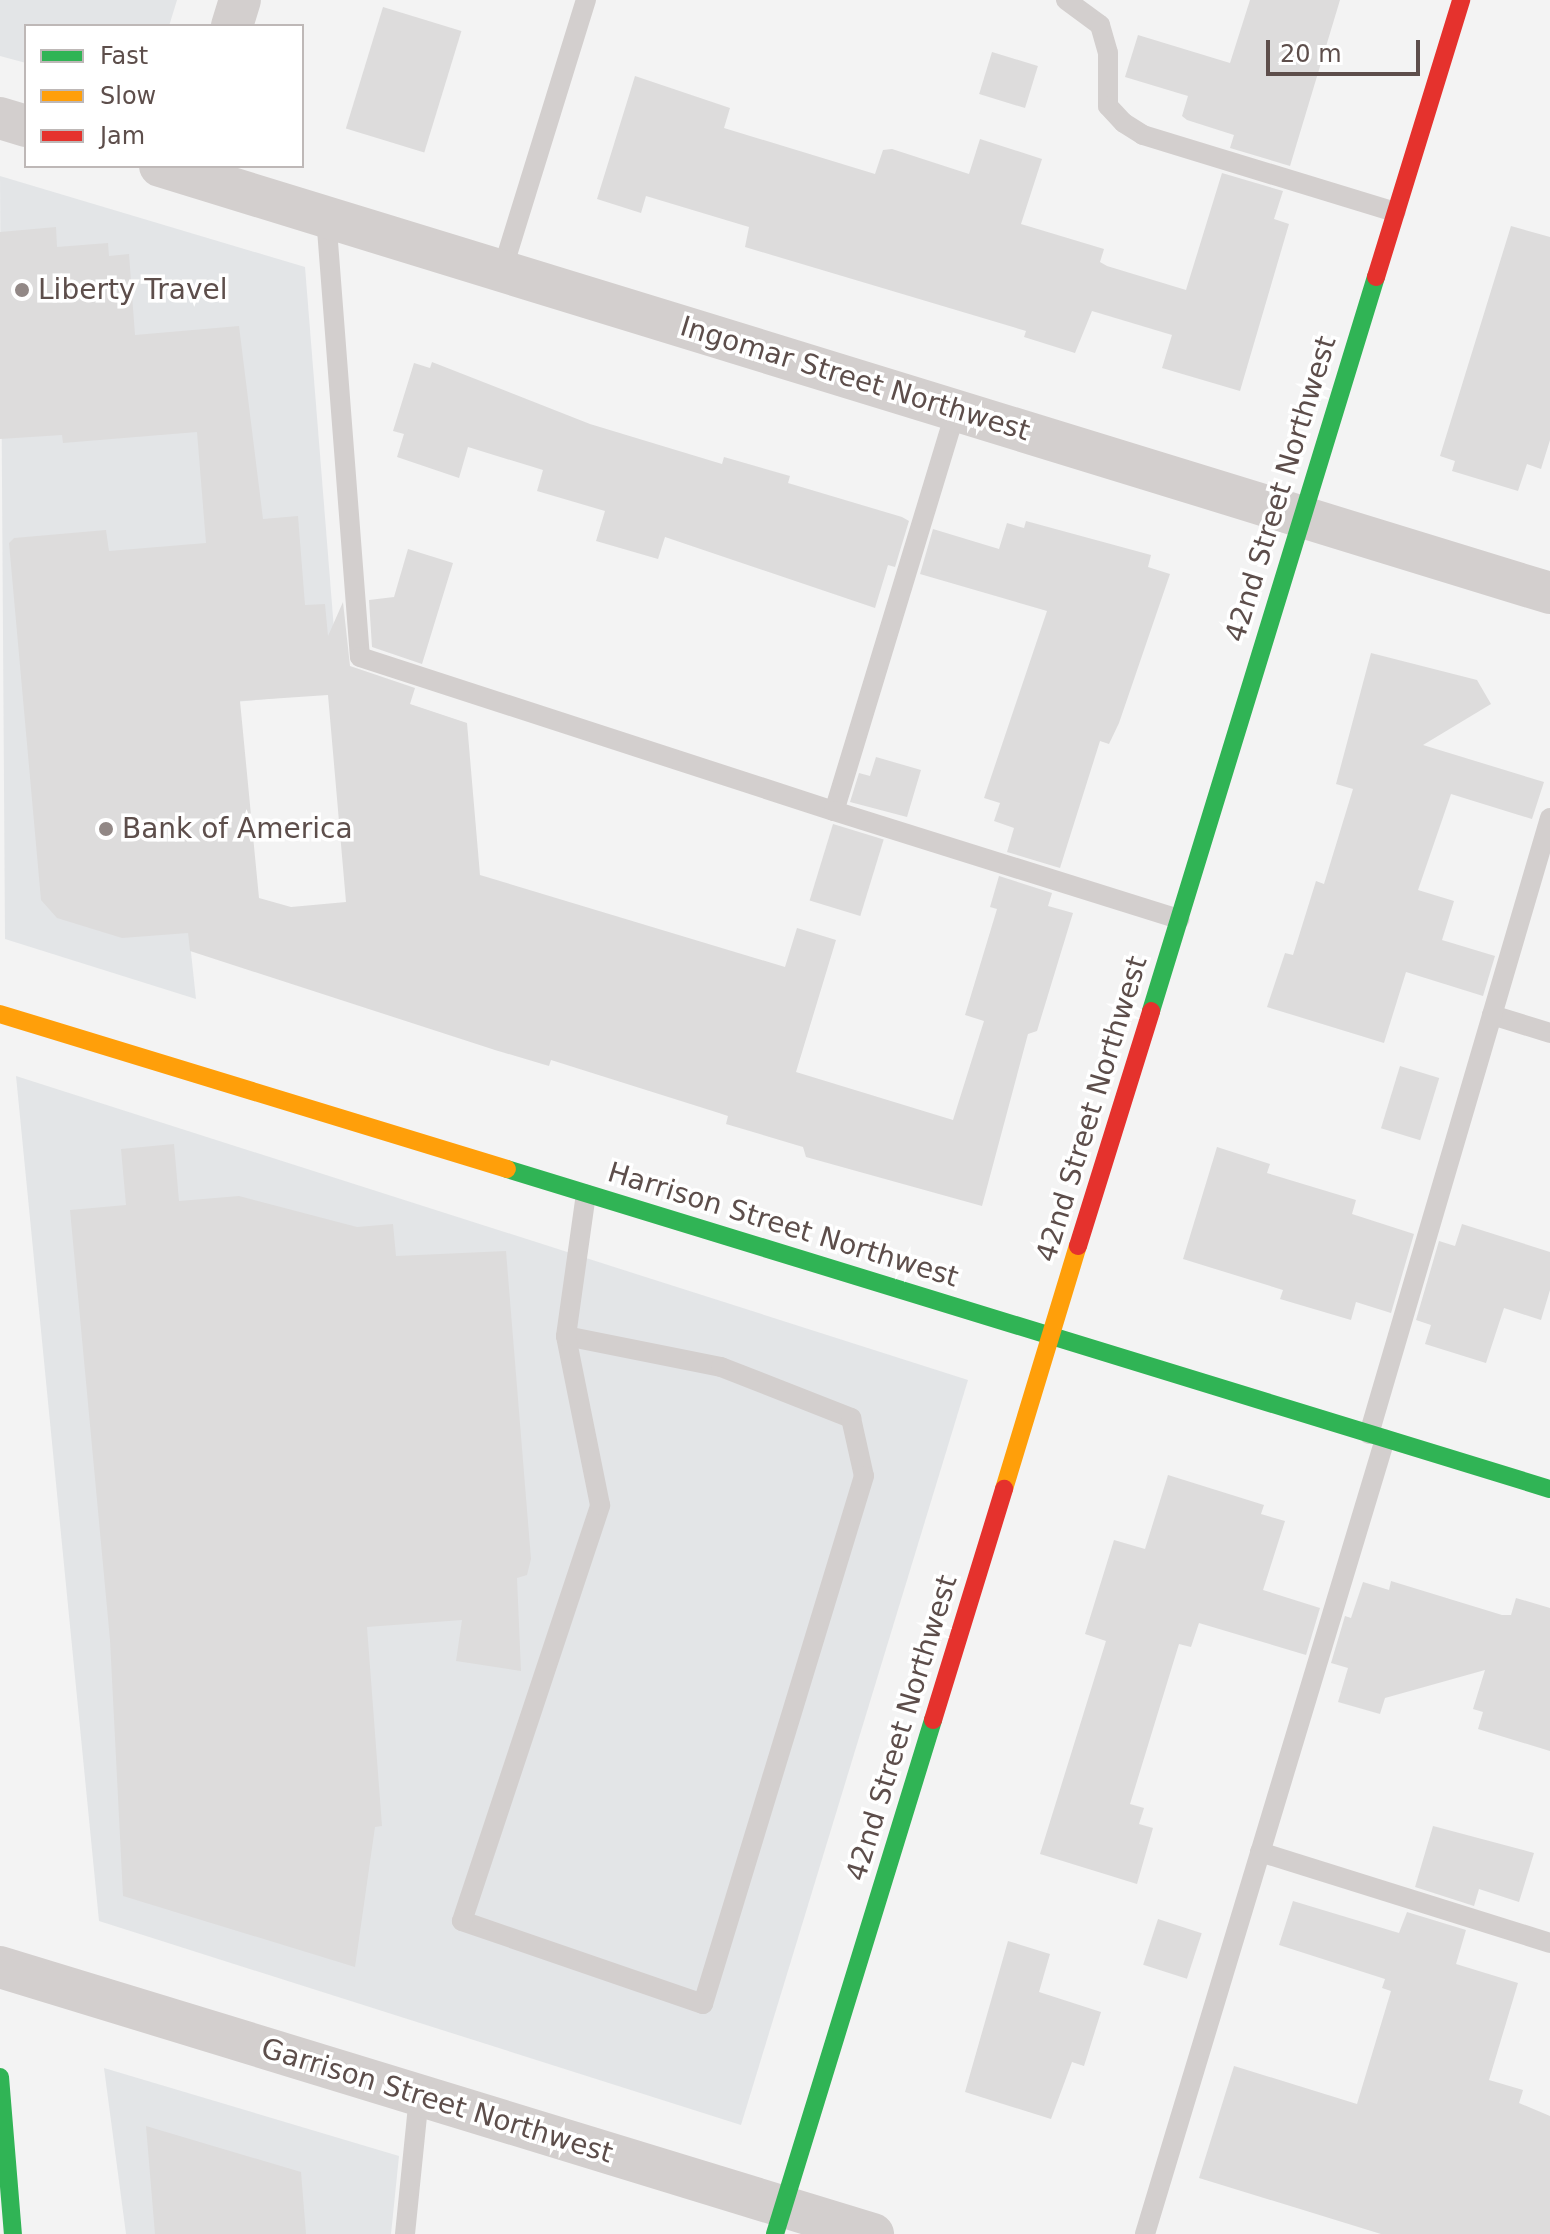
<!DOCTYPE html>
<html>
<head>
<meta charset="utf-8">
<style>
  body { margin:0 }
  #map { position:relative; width:1550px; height:2234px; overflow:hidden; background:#f3f3f3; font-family:"DejaVu Sans",sans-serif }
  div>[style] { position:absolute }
  .commercial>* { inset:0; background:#e3e5e7 }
  .building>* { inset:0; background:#dddcdc; transform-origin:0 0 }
  .lane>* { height:20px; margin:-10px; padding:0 10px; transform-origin:10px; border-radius:10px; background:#d3cfce }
  .street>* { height:42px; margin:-21px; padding:0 21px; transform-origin:21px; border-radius:21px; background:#d3cfce }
  .fast>* { height:18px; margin:-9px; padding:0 9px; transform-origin:9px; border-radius:9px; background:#30b455 }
  .slow>* { height:18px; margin:-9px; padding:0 9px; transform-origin:9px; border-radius:9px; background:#ff9f0a }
  .jam>* { height:18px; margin:-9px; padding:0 9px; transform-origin:9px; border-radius:9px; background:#e5322d }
  .dots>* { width:22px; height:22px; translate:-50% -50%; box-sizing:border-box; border:4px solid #fff; border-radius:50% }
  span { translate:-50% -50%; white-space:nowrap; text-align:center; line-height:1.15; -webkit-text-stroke:7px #fff; paint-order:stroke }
  .poi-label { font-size:28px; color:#5d4e4b }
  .left { translate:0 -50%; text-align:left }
  .street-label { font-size:28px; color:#5d4e4b }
  .legend { position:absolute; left:24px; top:24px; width:280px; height:144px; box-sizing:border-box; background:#fff; border:2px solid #beb8b7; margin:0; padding:10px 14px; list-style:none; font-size:24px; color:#5d4e4b }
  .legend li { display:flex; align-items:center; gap:16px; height:40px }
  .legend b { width:40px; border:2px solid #beb8b7 }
  .scale { position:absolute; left:1266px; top:40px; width:154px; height:36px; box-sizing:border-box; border:4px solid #5d4e4b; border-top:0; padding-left:10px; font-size:24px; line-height:28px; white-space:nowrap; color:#5d4e4b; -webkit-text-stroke:6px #fff; paint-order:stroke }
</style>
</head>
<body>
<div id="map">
  <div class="commercial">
    <i style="clip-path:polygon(0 0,177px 0,169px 26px,26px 26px,26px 63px,0 56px)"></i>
    <i style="clip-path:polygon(0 176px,305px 267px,339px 692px,165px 709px,196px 999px,5px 939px)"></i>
    <i style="clip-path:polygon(16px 1076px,968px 1380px,741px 2125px,99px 1921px)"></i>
    <i style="clip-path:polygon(104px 2068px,399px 2156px,391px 2234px,126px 2234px)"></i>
  </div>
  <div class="building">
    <i style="clip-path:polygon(1250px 0,1340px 0,1290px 166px,1230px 148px,1234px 135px,1187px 120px,1182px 116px,1188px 96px,1125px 77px,1138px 35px,1230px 63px)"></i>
    <i style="left:383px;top:7px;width:82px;height:127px;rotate:17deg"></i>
    <i style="left:992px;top:52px;width:48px;height:44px;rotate:17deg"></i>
    <i style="clip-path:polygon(635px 76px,730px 108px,724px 128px,875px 174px,883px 150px,892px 149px,969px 174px,980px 139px,1042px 159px,1021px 224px,1104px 249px,1100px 262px,1107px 266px,1186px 290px,1222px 173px,1283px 191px,1274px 219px,1289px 224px,1240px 391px,1162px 368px,1172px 335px,1092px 311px,1075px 353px,1024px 337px,1026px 331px,745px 247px,749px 227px,646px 196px,641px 213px,597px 199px)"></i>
    <i style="clip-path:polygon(1511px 226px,1550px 237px,1550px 440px,1541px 469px,1527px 464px,1518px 491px,1452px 471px,1455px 461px,1440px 456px)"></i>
    <i style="clip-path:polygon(evenodd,56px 227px,57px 247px,108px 243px,109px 256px,129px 254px,135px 335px,239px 326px,263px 519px,298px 516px,305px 605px,325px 604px,328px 636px,343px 602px,350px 666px,415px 688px,410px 704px,467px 723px,480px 875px,785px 967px,797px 928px,836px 940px,796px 1072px,953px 1120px,984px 1021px,965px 1015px,997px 909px,990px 907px,999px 876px,1052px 893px,1048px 906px,1073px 913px,1037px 1031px,1028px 1034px,982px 1206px,806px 1157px,803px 1147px,726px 1124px,728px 1116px,719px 1113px,551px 1060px,549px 1066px,495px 1050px,190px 951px,188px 933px,122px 938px,57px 918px,41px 900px,9px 543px,14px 538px,106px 530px,109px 551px,206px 543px,197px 432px,63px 443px,62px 435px,0 439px,0 232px,56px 227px,328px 695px,346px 902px,291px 907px,259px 898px,240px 701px,328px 695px)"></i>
    <i style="clip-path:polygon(432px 362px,590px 424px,722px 464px,724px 457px,790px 476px,788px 483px,902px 517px,909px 521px,895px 567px,888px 565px,875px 608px,665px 537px,658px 559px,596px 541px,605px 511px,537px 491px,543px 470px,468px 447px,459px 478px,397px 457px,404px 434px,393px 431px,414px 363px,430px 368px)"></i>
    <i style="clip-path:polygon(1026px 521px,1151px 555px,1148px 567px,1170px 574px,1119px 723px,1109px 744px,1100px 741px,1060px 868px,1007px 852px,1014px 828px,994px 821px,1000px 803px,984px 798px,1047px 611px,920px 574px,933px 529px,999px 549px,1007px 523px,1024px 528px)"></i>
    <i style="clip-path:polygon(408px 549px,453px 563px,422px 664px,372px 647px,369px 600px,394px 597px)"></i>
    <i style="clip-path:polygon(1371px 653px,1477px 680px,1491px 704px,1423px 745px,1544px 782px,1532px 819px,1451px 794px,1418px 890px,1454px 901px,1442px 940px,1495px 956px,1483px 996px,1406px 972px,1384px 1043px,1267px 1007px,1285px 953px,1293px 955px,1316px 881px,1324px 884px,1353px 789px,1336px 784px)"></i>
    <i style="clip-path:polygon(876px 757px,921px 770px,907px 817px,850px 802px,859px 773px,870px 776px)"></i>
    <i style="left:833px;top:824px;width:53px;height:80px;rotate:17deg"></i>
    <i style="left:1400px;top:1066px;width:41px;height:65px;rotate:17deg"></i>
    <i style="clip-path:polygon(174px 1144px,179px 1201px,239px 1196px,357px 1227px,393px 1224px,396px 1256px,506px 1251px,531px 1559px,527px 1575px,517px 1578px,521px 1671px,456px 1661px,462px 1620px,367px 1627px,382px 1826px,375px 1827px,355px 1967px,123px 1896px,110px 1640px,70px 1210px,126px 1205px,121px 1149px)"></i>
    <i style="clip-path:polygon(1217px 1147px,1270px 1164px,1267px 1173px,1356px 1200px,1352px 1214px,1414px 1234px,1391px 1313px,1356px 1302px,1351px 1320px,1280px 1299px,1283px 1290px,1183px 1259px)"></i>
    <i style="clip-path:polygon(1462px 1224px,1550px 1252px,1550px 1290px,1541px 1320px,1504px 1308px,1486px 1363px,1425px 1344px,1431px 1325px,1416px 1320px,1439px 1241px,1455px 1246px)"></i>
    <i style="clip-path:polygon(1168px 1475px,1264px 1505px,1261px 1514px,1285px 1521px,1263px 1590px,1320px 1608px,1306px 1655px,1199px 1623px,1191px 1647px,1179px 1644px,1130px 1804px,1144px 1808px,1139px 1824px,1153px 1828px,1137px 1884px,1040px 1854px,1106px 1641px,1085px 1634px,1114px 1540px,1145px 1549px)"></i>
    <i style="clip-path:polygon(1391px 1581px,1502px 1615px,1511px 1615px,1516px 1598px,1550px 1608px,1550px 1751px,1478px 1729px,1483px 1712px,1473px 1709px,1485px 1670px,1385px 1698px,1380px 1714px,1338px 1702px,1348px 1668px,1331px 1663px,1345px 1616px,1351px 1618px,1363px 1582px,1389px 1590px)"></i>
    <i style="clip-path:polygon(1433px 1826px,1534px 1853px,1519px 1902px,1479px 1889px,1474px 1906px,1415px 1887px)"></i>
    <i style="clip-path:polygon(1293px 1901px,1399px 1933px,1407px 1912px,1466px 1930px,1456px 1964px,1518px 1983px,1489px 2080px,1523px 2090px,1519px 2103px,1550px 2116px,1550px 2234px,1381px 2234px,1199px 2178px,1234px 2066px,1357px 2104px,1391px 1991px,1382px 1988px,1385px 1979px,1279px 1945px)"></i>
    <i style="left:1158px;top:1919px;width:46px;height:48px;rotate:18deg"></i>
    <i style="clip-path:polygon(1008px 1941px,1050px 1954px,1039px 1992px,1101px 2012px,1084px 2066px,1072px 2062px,1051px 2119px,965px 2092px)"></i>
    <i style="clip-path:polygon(146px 2126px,301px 2172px,306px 2234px,155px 2234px)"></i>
  </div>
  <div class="lane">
    <i style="left:1066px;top:0;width:42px;rotate:36.3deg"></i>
    <i style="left:1100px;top:25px;width:29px;rotate:74deg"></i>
    <i style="left:1108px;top:53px;width:53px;rotate:90deg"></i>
    <i style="left:1108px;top:106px;width:23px;rotate:47deg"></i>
    <i style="left:1124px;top:123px;width:22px;rotate:32deg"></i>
    <i style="left:1143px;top:135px;width:264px;rotate:17deg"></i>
    <i style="left:326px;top:216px;width:442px;rotate:85.6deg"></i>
    <i style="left:360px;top:657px;width:498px;rotate:18deg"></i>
    <i style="left:502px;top:271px;width:284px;rotate:-72.8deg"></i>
    <i style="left:956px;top:410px;width:419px;rotate:106.9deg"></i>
    <i style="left:834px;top:811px;width:362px;rotate:17.4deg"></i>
    <i style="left:1492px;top:1015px;width:61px;rotate:17.2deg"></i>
    <i style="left:566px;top:1336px;width:158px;rotate:11.3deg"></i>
    <i style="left:721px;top:1367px;width:140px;rotate:21.4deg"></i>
    <i style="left:851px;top:1418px;width:59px;rotate:77.4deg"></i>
    <i style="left:864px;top:1476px;width:552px;rotate:106.96deg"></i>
    <i style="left:703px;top:2004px;width:255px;rotate:-161deg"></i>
    <i style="left:462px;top:1921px;width:438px;rotate:-71.6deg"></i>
    <i style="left:600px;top:1505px;width:172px;rotate:-101.4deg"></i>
    <i style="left:566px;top:1336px;width:143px;rotate:-82deg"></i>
    <i style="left:1369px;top:1434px;width:642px;rotate:-73.63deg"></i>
    <i style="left:1260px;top:1852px;width:304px;rotate:17.4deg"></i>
    <i style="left:405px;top:2234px;width:140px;rotate:-84.2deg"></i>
    <i style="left:1145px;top:2234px;width:830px;rotate:-73.2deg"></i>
  </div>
  <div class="street">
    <i style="left:232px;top:26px;width:27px;rotate:-73deg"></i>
    <i style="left:0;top:118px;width:27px;rotate:17deg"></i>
    <i style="left:160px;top:166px;width:1454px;rotate:17.08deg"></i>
    <i style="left:0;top:1967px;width:913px;rotate:17.01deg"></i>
  </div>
  <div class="fast">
    <i style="left:1151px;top:1011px;width:768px;rotate:-72.96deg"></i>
    <i style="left:507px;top:1169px;width:1091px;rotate:17.06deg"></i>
    <i style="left:0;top:2077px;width:158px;rotate:85.3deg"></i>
    <i style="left:775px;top:2234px;width:538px;rotate:-72.91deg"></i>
  </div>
  <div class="slow">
    <i style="left:0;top:1014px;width:530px;rotate:17deg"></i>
    <i style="left:1004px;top:1489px;width:254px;rotate:-73.1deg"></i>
  </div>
  <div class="jam">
    <i style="left:1376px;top:277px;width:290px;rotate:-72.9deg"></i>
    <i style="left:1078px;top:1246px;width:246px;rotate:-72.7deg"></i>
    <i style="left:933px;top:1720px;width:242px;rotate:-72.9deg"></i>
  </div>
  <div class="dots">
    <i style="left:22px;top:290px;background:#928886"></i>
    <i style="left:106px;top:829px;background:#928886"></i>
  </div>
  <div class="poi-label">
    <span class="left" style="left:38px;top:290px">Liberty Travel</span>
    <span class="left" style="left:122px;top:829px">Bank of America</span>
  </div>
  <div class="street-label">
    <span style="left:855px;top:379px;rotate:17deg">Ingomar Street Northwest</span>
    <span style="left:1281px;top:489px;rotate:-73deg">42nd Street Northwest</span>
    <span style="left:1092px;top:1109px;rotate:-73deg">42nd Street Northwest</span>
    <span style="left:783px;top:1225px;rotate:17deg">Harrison Street Northwest</span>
    <span style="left:902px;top:1728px;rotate:-73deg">42nd Street Northwest</span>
    <span style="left:437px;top:2101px;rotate:17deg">Garrison Street Northwest</span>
  </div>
  <ul class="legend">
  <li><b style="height:10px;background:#30b455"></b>Fast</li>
  <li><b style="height:10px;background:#ff9f0a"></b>Slow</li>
  <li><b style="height:10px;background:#e5322d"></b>Jam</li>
  </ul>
  <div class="scale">20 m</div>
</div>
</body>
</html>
